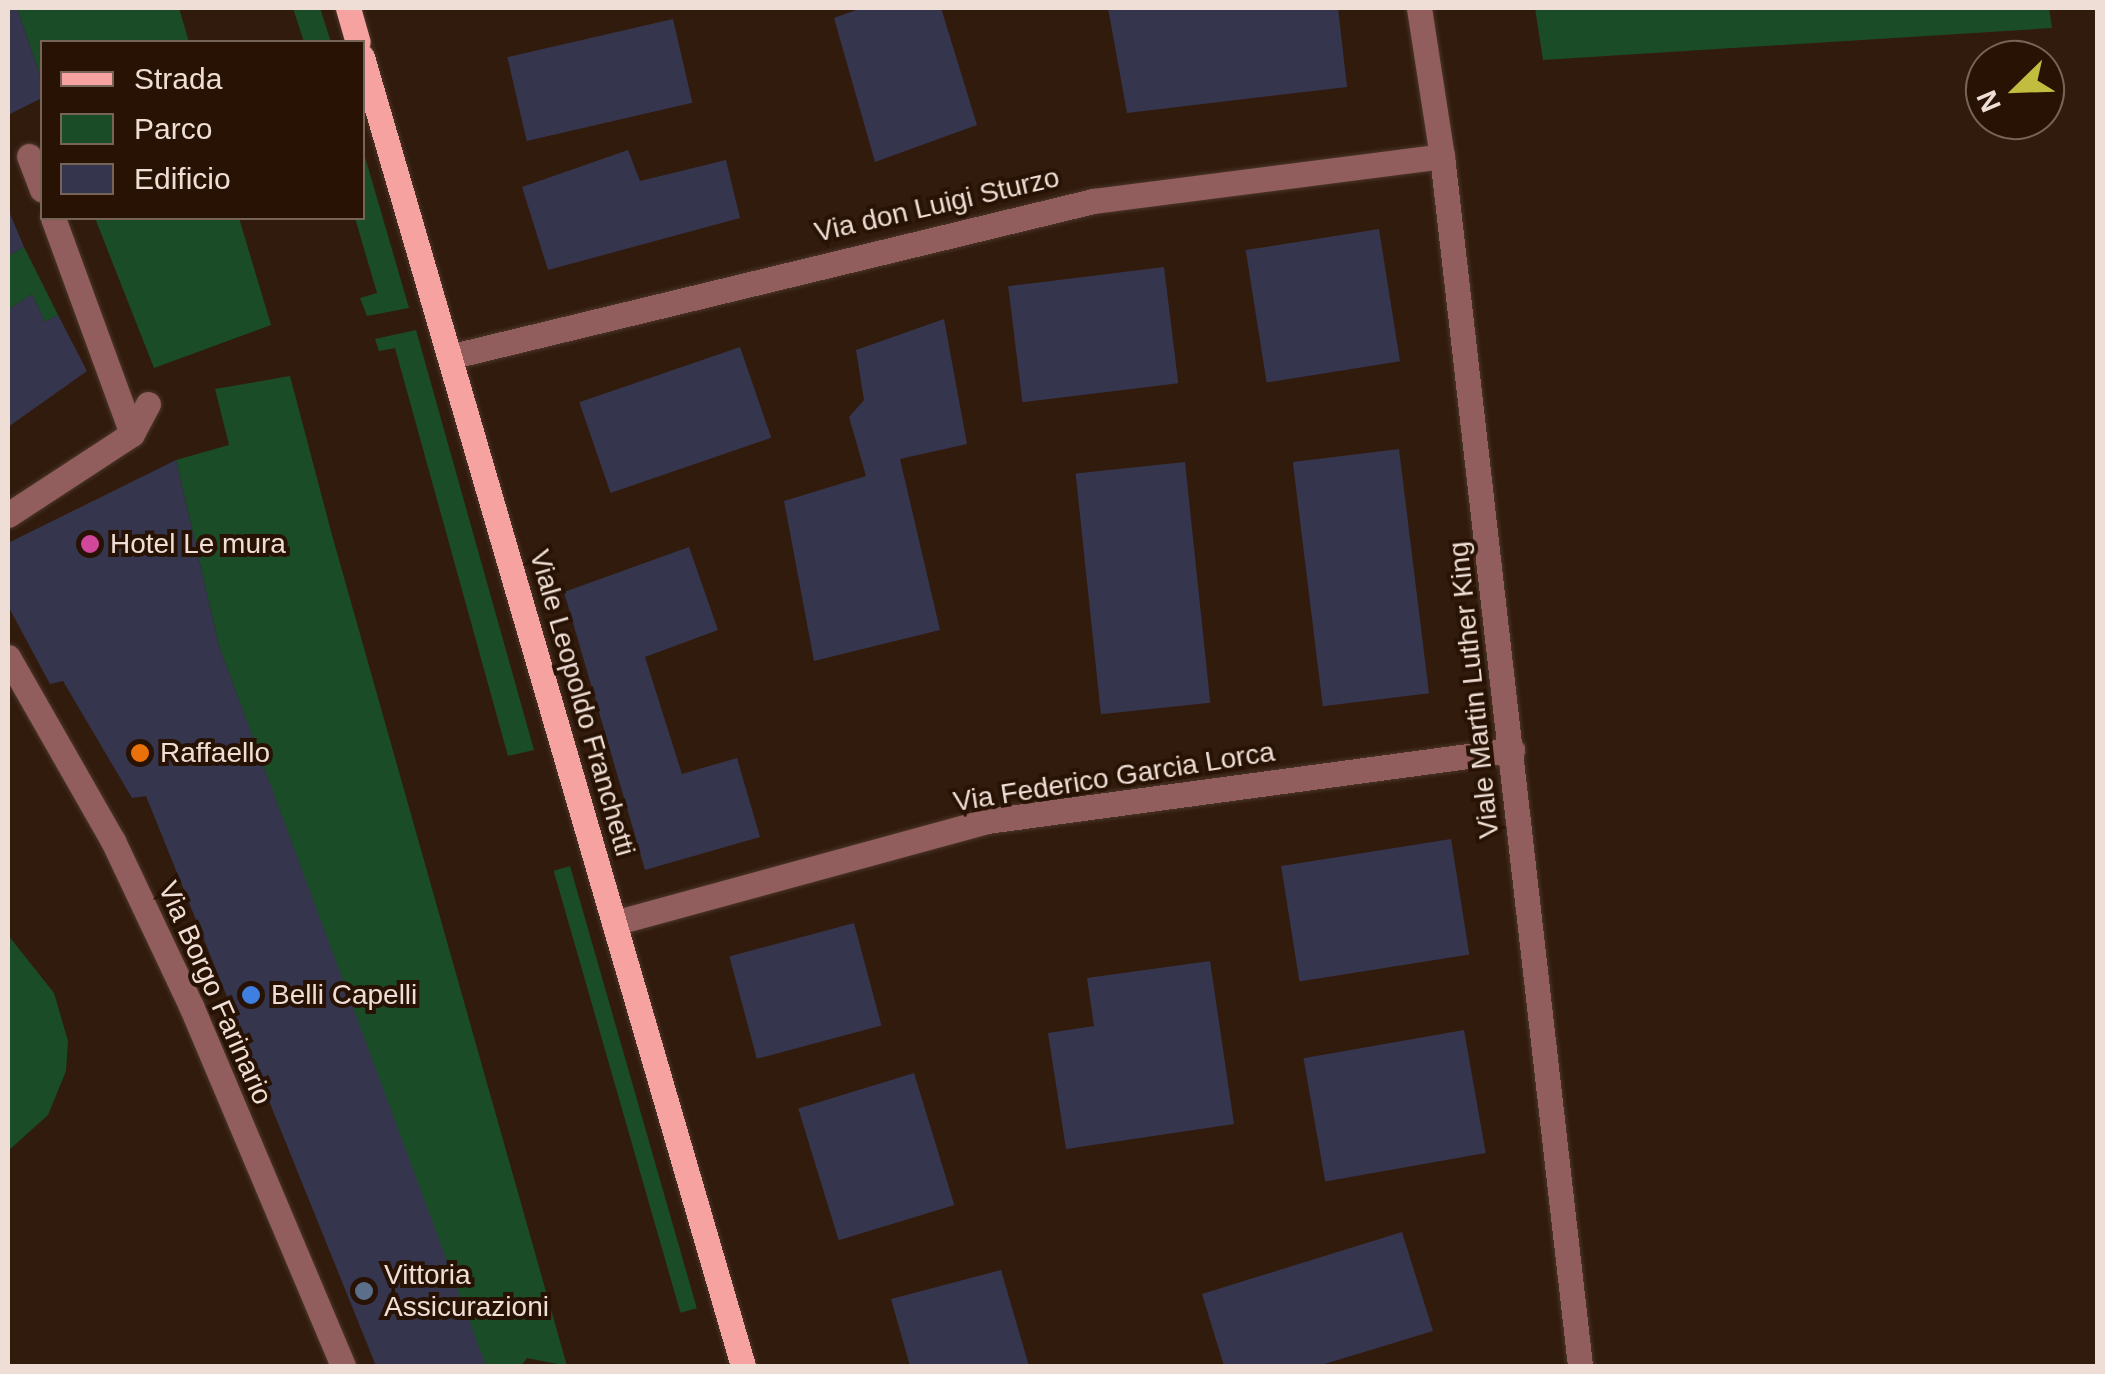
<!DOCTYPE html>
<html>
<head>
<meta charset="utf-8">
<style>
  body { margin:0 }
  #map { position:relative; width:2105px; height:1374px; overflow:hidden; background:#311b0d; font-family:Arial,sans-serif }
  div>[style] { position:absolute }
  .green>* { inset:0; background:#1b4c28; transform-origin:0 0 }
  .building>* { inset:0; background:#36354e; transform-origin:0 0 }
  .roads { filter:drop-shadow(0 0 2px #4b3629) drop-shadow(0 0 2px #4b3629) }
  .minor>* { height:25px; margin:-12.5px; padding:0 12.5px; transform-origin:12.5px; border-radius:12.5px; background:#915e5d }
  .major>* { height:25px; margin:-12.5px; padding:0 12.5px; transform-origin:12.5px; border-radius:12.5px; background:#f6a2a0 }
  .dots>* { width:28px; height:28px; translate:-50% -50%; box-sizing:border-box; border:5px solid #271204; border-radius:50% }
  span { translate:-50% -50%; white-space:nowrap; text-align:center; line-height:1.15; -webkit-text-stroke:8px #271204; paint-order:stroke }
  .street-label { font-size:28px; color:#eeded5 }
  .poi-label { font-size:28px; color:#eeded5 }
  .left { translate:0 -50%; text-align:left }
  .frame { position:absolute; inset:0; border:10px solid #eeded5; pointer-events:none }
  .legend { position:absolute; left:40px; top:40px; width:325px; height:180px; box-sizing:border-box; background:#271204; border:2px solid #776458; margin:0; padding:12px 18px; list-style:none; font-size:30px; color:#eeded5 }
  .legend li { display:flex; align-items:center; gap:20px; height:50px }
  .legend b { width:50px; border:2px solid #776458 }
  .north { position:absolute; left:1965px; top:40px; width:100px; height:100px; box-sizing:border-box; background:#271204; border:2px solid #776458; border-radius:50%; rotate:247deg; font-size:28px; font-weight:700; line-height:40px; text-align:center; color:#eeded5 }
  .north::after { content:''; display:block; margin:auto; width:35px; height:45px; background:#c2bd3f; clip-path:polygon(50% 0,100% 100%,50% 72%,0 100%) }
</style>
</head>
<body>
<div id="map">
  <div class="green">
    <i style="clip-path:polygon(17px 8px,179px 8px,189px 42px,42px 42px,42px 81px)"></i>
    <i style="clip-path:polygon(293px 8px,320px 8px,331px 42px,304px 42px)"></i>
    <i style="clip-path:polygon(1535px 8px,2049px 8px,2052px 28px,1543px 60px)"></i>
    <i style="clip-path:polygon(363px 150px,409px 308px,367px 316px,360px 298px,377px 293px,355px 218px,362px 218px)"></i>
    <i style="clip-path:polygon(95px 218px,239px 218px,271px 325px,154px 368px)"></i>
    <i style="clip-path:polygon(24px 247px,58px 315px,45px 322px,32px 294px,8px 310px,8px 256px)"></i>
    <i style="clip-path:polygon(416px 330px,534px 750px,508px 756px,395px 348px,379px 351px,375px 339px)"></i>
    <i style="clip-path:polygon(290px 376px,332px 535px,567px 1366px,527px 1358px,521px 1366px,485px 1366px,219px 646px,176px 460px,229px 445px,215px 389px)"></i>
    <i style="left:570px;top:866px;width:460px;height:17px;rotate:74deg"></i>
    <i style="clip-path:polygon(8px 935px,54px 993px,68px 1041px,66px 1071px,48px 1115px,8px 1151px)"></i>
  </div>
  <div class="building">
    <i style="clip-path:polygon(8px 8px,17px 8px,42px 81px,42px 98px,8px 115px)"></i>
    <i style="clip-path:polygon(862px 8px,941px 8px,977px 125px,875px 162px,834px 18px)"></i>
    <i style="clip-path:polygon(1108px 8px,1338px 8px,1347px 87px,1127px 113px)"></i>
    <i style="left:673px;top:19px;width:86px;height:170px;rotate:77deg"></i>
    <i style="clip-path:polygon(628px 150px,640px 181px,726px 160px,740px 218px,548px 270px,522px 187px)"></i>
    <i style="clip-path:polygon(8px 209px,24px 247px,8px 256px)"></i>
    <i style="left:1379px;top:229px;width:134px;height:135px;rotate:81deg"></i>
    <i style="left:1164px;top:267px;width:117px;height:157px;rotate:83deg"></i>
    <i style="clip-path:polygon(32px 294px,45px 322px,58px 315px,87px 371px,8px 427px,8px 310px)"></i>
    <i style="clip-path:polygon(944px 319px,967px 444px,900px 459px,940px 630px,814px 661px,784px 501px,866px 476px,849px 417px,864px 400px,856px 350px)"></i>
    <i style="left:740px;top:347px;width:96px;height:170px;rotate:71deg"></i>
    <i style="left:1399px;top:449px;width:246px;height:107px;rotate:83deg"></i>
    <i style="clip-path:polygon(176px 460px,219px 646px,486px 1366px,376px 1366px,146px 796px,132px 798px,63px 681px,50px 684px,8px 606px,8px 543px)"></i>
    <i style="left:1185px;top:462px;width:242px;height:110px;rotate:84deg"></i>
    <i style="clip-path:polygon(689px 547px,718px 630px,645px 657px,682px 774px,737px 758px,760px 837px,645px 870px,564px 592px)"></i>
    <i style="left:1451px;top:839px;width:117px;height:172px;rotate:81deg"></i>
    <i style="left:854px;top:923px;width:106px;height:129px;rotate:75deg"></i>
    <i style="clip-path:polygon(1210px 961px,1234px 1124px,1066px 1149px,1048px 1033px,1094px 1026px,1087px 978px)"></i>
    <i style="left:1464px;top:1030px;width:125px;height:163px;rotate:80deg"></i>
    <i style="left:914px;top:1073px;width:138px;height:121px;rotate:73deg"></i>
    <i style="clip-path:polygon(1402px 1232px,1433px 1331px,1318px 1366px,1224px 1366px,1202px 1294px)"></i>
    <i style="clip-path:polygon(1001px 1270px,1029px 1366px,910px 1366px,891px 1299px)"></i>
  </div>
  <div class="roads">
    <div class="minor">
      <i style="left:1419px;top:8px;width:150px;rotate:81.2deg"></i>
      <i style="left:1442px;top:156px;width:1218px;rotate:83.49deg"></i>
      <i style="left:29px;top:156px;width:36px;rotate:69deg"></i>
      <i style="left:53px;top:218px;width:230px;rotate:69.9deg"></i>
      <i style="left:453px;top:356px;width:659px;rotate:-13.61deg"></i>
      <i style="left:1093px;top:201px;width:352px;rotate:-7.3deg"></i>
      <i style="left:8px;top:515px;width:148px;rotate:-33.2deg"></i>
      <i style="left:132px;top:434px;width:34px;rotate:-62deg"></i>
      <i style="left:8px;top:657px;width:212px;rotate:60.3deg"></i>
      <i style="left:113px;top:841px;width:183px;rotate:64.7deg"></i>
      <i style="left:191px;top:1006px;width:391px;rotate:67.1deg"></i>
      <i style="left:614px;top:923px;width:387px;rotate:-15.3deg"></i>
      <i style="left:987px;top:821px;width:530px;rotate:-7.7deg"></i>
    </div>
    <div class="major">
      <i style="left:348px;top:8px;width:35px;rotate:74deg"></i>
      <i style="left:362px;top:57px;width:1363px;rotate:73.77deg"></i>
    </div>
  </div>
  <div class="dots">
    <i style="left:90px;top:544px;background:#d1479c"></i>
    <i style="left:140px;top:753px;background:#e8710a"></i>
    <i style="left:251px;top:995px;background:#3f7fe0"></i>
    <i style="left:364px;top:1291px;background:#5c6f8a"></i>
  </div>
  <div class="street-label">
    <span style="left:937px;top:205px;rotate:-13deg">Via don Luigi Sturzo</span>
    <span style="left:1474px;top:690px;rotate:-96deg">Viale Martin Luther King</span>
    <span style="left:582px;top:703px;rotate:74deg">Viale Leopoldo Franchetti</span>
    <span style="left:1114px;top:777px;rotate:-9deg">Via Federico Garcia Lorca</span>
    <span style="left:215px;top:993px;rotate:66deg">Via Borgo Farinario</span>
  </div>
  <div class="poi-label">
    <span class="left" style="left:110px;top:544px">Hotel Le mura</span>
    <span class="left" style="left:160px;top:753px">Raffaello</span>
    <span class="left" style="left:271px;top:995px">Belli Capelli</span>
    <span class="left" style="left:384px;top:1291px">Vittoria<br>Assicurazioni</span>
  </div>
  <div class="frame"></div>
  <ul class="legend">
  <li><b style="height:12px;background:#f6a2a0"></b>Strada</li>
  <li><b style="height:28px;background:#1b4c28"></b>Parco</li>
  <li><b style="height:28px;background:#36354e"></b>Edificio</li>
  </ul>
  <div class="north">N</div>
</div>
</body>
</html>
